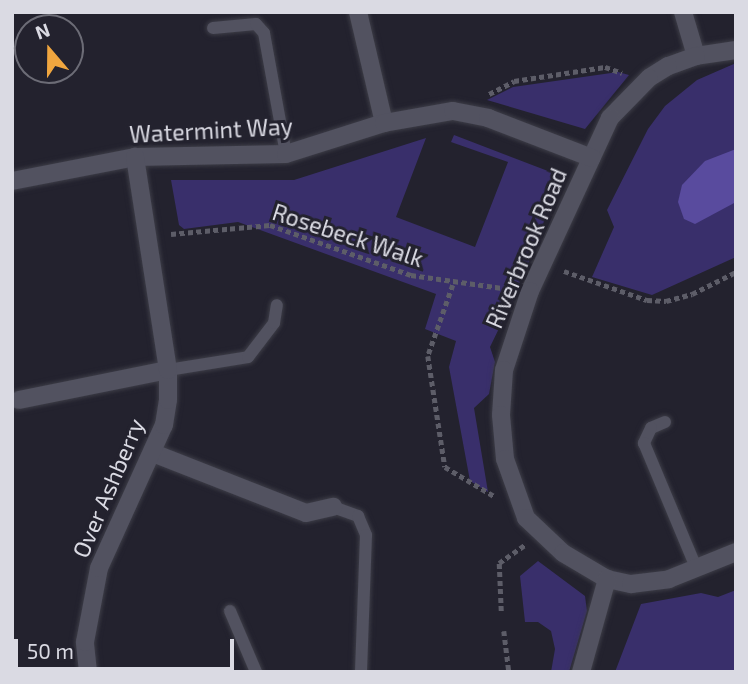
<!DOCTYPE html>
<html>
<head>
<meta charset="utf-8">
<style>
  body { margin:0 }
  #map { position:relative; width:748px; height:684px; overflow:hidden; background:#23222e; font-family:"Exo 2",sans-serif }
  div>[style] { position:absolute }
  .green>* { inset:0; background:#392f6b }
  .water>* { inset:0; background:#594b9e }
  .path>* { height:4.5px; margin-top:-2.25px; transform-origin:0; background:repeating-linear-gradient(90deg,#5d5d68 0 5px,transparent 0 8.5px) }
  .roads { filter:drop-shadow(0 0 2px #3d3d47) drop-shadow(0 0 2px #3d3d47) }
  .service>* { height:12px; margin:-6px; padding:0 6px; transform-origin:6px; border-radius:6px; background:#525260 }
  .minor>* { height:18px; margin:-9px; padding:0 9px; transform-origin:9px; border-radius:9px; background:#525260 }
  span { translate:-50% -50%; white-space:nowrap; text-align:center; line-height:1.15; -webkit-text-stroke:6px #23222e; paint-order:stroke }
  .street-label { font-size:23px; color:#dadae3 }
  .frame { position:absolute; inset:0; border:14px solid #dadae3; pointer-events:none }
  .north { position:absolute; left:14px; top:14px; width:70px; height:70px; box-sizing:border-box; background:#23222e; border:2px solid #6c6c76; border-radius:50%; rotate:340deg; font-size:19px; font-weight:700; line-height:28px; text-align:center; color:#dadae3 }
  .north::after { content:''; display:block; margin:auto; width:24px; height:32px; background:#f0a63f; clip-path:polygon(50% 0,100% 100%,50% 72%,0 100%) }
  .scale { position:absolute; left:14px; top:639px; width:220px; height:32px; box-sizing:border-box; border:4px solid #dadae3; border-top:0; padding-left:9px; font-size:21px; line-height:24px; white-space:nowrap; color:#dadae3; -webkit-text-stroke:5px #23222e; paint-order:stroke }
</style>
</head>
<body>
<div id="map">
  <div class="green">
    <i style="clip-path:polygon(736px 63px,736px 257px,652px 295px,592px 277px,614px 227px,607px 210px,648px 129px,665px 106px,697px 80px)"></i>
    <i style="clip-path:polygon(618px 72px,629px 75px,585px 129px,487px 100px,513px 87px)"></i>
    <i style="clip-path:polygon(454px 135px,561px 176px,521px 283px,490px 347px,495px 362px,489px 394px,474px 408px,488px 492px,470px 481px,449px 367px,456px 341px,425px 329px,436px 294px,238px 222px,184px 229px,179px 225px,171px 180px,294px 180px,426px 138px,396px 217px,475px 247px,508px 162px,451px 142px)"></i>
    <i style="clip-path:polygon(538px 561px,585px 596px,587px 611px,569px 672px,551px 672px,555px 649px,551px 631px,538px 622px,525px 622px,520px 576px)"></i>
    <i style="clip-path:polygon(736px 590px,736px 672px,615px 672px,641px 604px,701px 593px,718px 597px)"></i>
  </div>
  <div class="water">
    <i style="clip-path:polygon(736px 149px,736px 202px,695px 224px,684px 219px,678px 202px,682px 185px,705px 161px)"></i>
  </div>
  <div class="path">
    <i style="left:489px;top:94px;width:28px;rotate:-27deg"></i>
    <i style="left:514px;top:81px;width:92px;rotate:-8.7deg"></i>
    <i style="left:605px;top:67px;width:18px;rotate:19deg"></i>
    <i style="left:171px;top:234px;width:99px;rotate:-5.2deg"></i>
    <i style="left:270px;top:225px;width:150px;rotate:19.5deg"></i>
    <i style="left:411px;top:275px;width:99px;rotate:8.1deg"></i>
    <i style="left:564px;top:271px;width:88px;rotate:19.3deg"></i>
    <i style="left:647px;top:300px;width:19px;rotate:3deg"></i>
    <i style="left:666px;top:301px;width:27px;rotate:-15deg"></i>
    <i style="left:692px;top:294px;width:49px;rotate:-26.6deg"></i>
    <i style="left:453px;top:285px;width:75px;rotate:109.4deg"></i>
    <i style="left:428px;top:356px;width:112px;rotate:81.3deg"></i>
    <i style="left:445px;top:467px;width:57px;rotate:30.6deg"></i>
    <i style="left:501px;top:611px;width:48px;rotate:-92.4deg"></i>
    <i style="left:499px;top:563px;width:32px;rotate:-35deg"></i>
    <i style="left:504px;top:631px;width:41px;rotate:83deg"></i>
  </div>
  <div class="roads">
    <div class="service">
      <i style="left:213px;top:28px;width:43px;rotate:-5.3deg"></i>
      <i style="left:256px;top:24px;width:12px;rotate:48deg"></i>
      <i style="left:264px;top:33px;width:123px;rotate:79.7deg"></i>
      <i style="left:168px;top:370px;width:81px;rotate:-9.2deg"></i>
      <i style="left:248px;top:357px;width:43px;rotate:-52.6deg"></i>
      <i style="left:274px;top:323px;width:18px;rotate:-81deg"></i>
      <i style="left:665px;top:422px;width:15px;rotate:157deg"></i>
      <i style="left:651px;top:428px;width:17px;rotate:115deg"></i>
      <i style="left:644px;top:443px;width:138px;rotate:67.3deg"></i>
      <i style="left:333px;top:507px;width:27px;rotate:20deg"></i>
      <i style="left:358px;top:516px;width:21px;rotate:67deg"></i>
      <i style="left:366px;top:535px;width:137px;rotate:92.1deg"></i>
      <i style="left:230px;top:611px;width:66px;rotate:66.9deg"></i>
    </div>
    <div class="minor">
      <i style="left:358px;top:12px;width:114px;rotate:76.8deg"></i>
      <i style="left:683px;top:12px;width:46px;rotate:73.5deg"></i>
      <i style="left:736px;top:50px;width:40px;rotate:171.5deg"></i>
      <i style="left:696px;top:56px;width:30px;rotate:160deg"></i>
      <i style="left:668px;top:66px;width:22px;rotate:148deg"></i>
      <i style="left:649px;top:78px;width:56px;rotate:134.3deg"></i>
      <i style="left:610px;top:118px;width:191px;rotate:114.8deg"></i>
      <i style="left:530px;top:291px;width:83px;rotate:108.2deg"></i>
      <i style="left:504px;top:370px;width:45px;rotate:93.8deg"></i>
      <i style="left:501px;top:415px;width:44px;rotate:84.8deg"></i>
      <i style="left:505px;top:459px;width:63px;rotate:70.4deg"></i>
      <i style="left:526px;top:518px;width:51px;rotate:43.4deg"></i>
      <i style="left:563px;top:553px;width:51px;rotate:30.6deg"></i>
      <i style="left:607px;top:579px;width:25px;rotate:12deg"></i>
      <i style="left:631px;top:584px;width:38px;rotate:-7deg"></i>
      <i style="left:669px;top:579px;width:72px;rotate:-21.9deg"></i>
      <i style="left:12px;top:181px;width:125px;rotate:-11deg"></i>
      <i style="left:135px;top:157px;width:151px;rotate:-1.1deg"></i>
      <i style="left:286px;top:154px;width:103px;rotate:-17.6deg"></i>
      <i style="left:384px;top:123px;width:70px;rotate:-9.9deg"></i>
      <i style="left:453px;top:111px;width:36px;rotate:11deg"></i>
      <i style="left:488px;top:118px;width:111px;rotate:21deg"></i>
      <i style="left:19px;top:400px;width:152px;rotate:-11.4deg"></i>
      <i style="left:153px;top:453px;width:164px;rotate:21.4deg"></i>
      <i style="left:306px;top:513px;width:28px;rotate:-13deg"></i>
      <i style="left:88px;top:672px;width:30px;rotate:-96deg"></i>
      <i style="left:85px;top:642px;width:75px;rotate:-79.3deg"></i>
      <i style="left:99px;top:568px;width:157px;rotate:-65.6deg"></i>
      <i style="left:164px;top:425px;width:25px;rotate:-81deg"></i>
      <i style="left:168px;top:400px;width:30px;rotate:-90deg"></i>
      <i style="left:168px;top:370px;width:216px;rotate:-98.8deg"></i>
      <i style="left:581px;top:672px;width:97px;rotate:-74.4deg"></i>
    </div>
  </div>
  <div class="street-label">
    <span style="left:211px;top:130px;rotate:-3deg">Watermint Way</span>
    <span style="left:348px;top:235px;rotate:18deg">Rosebeck Walk</span>
    <span style="left:526px;top:248px;rotate:-67deg">Riverbrook Road</span>
    <span style="left:108px;top:488px;rotate:-67deg">Over Ashberry</span>
  </div>
  <div class="frame"></div>
  <div class="north">N</div>
  <div class="scale">50 m</div>
</div>
</body>
</html>
